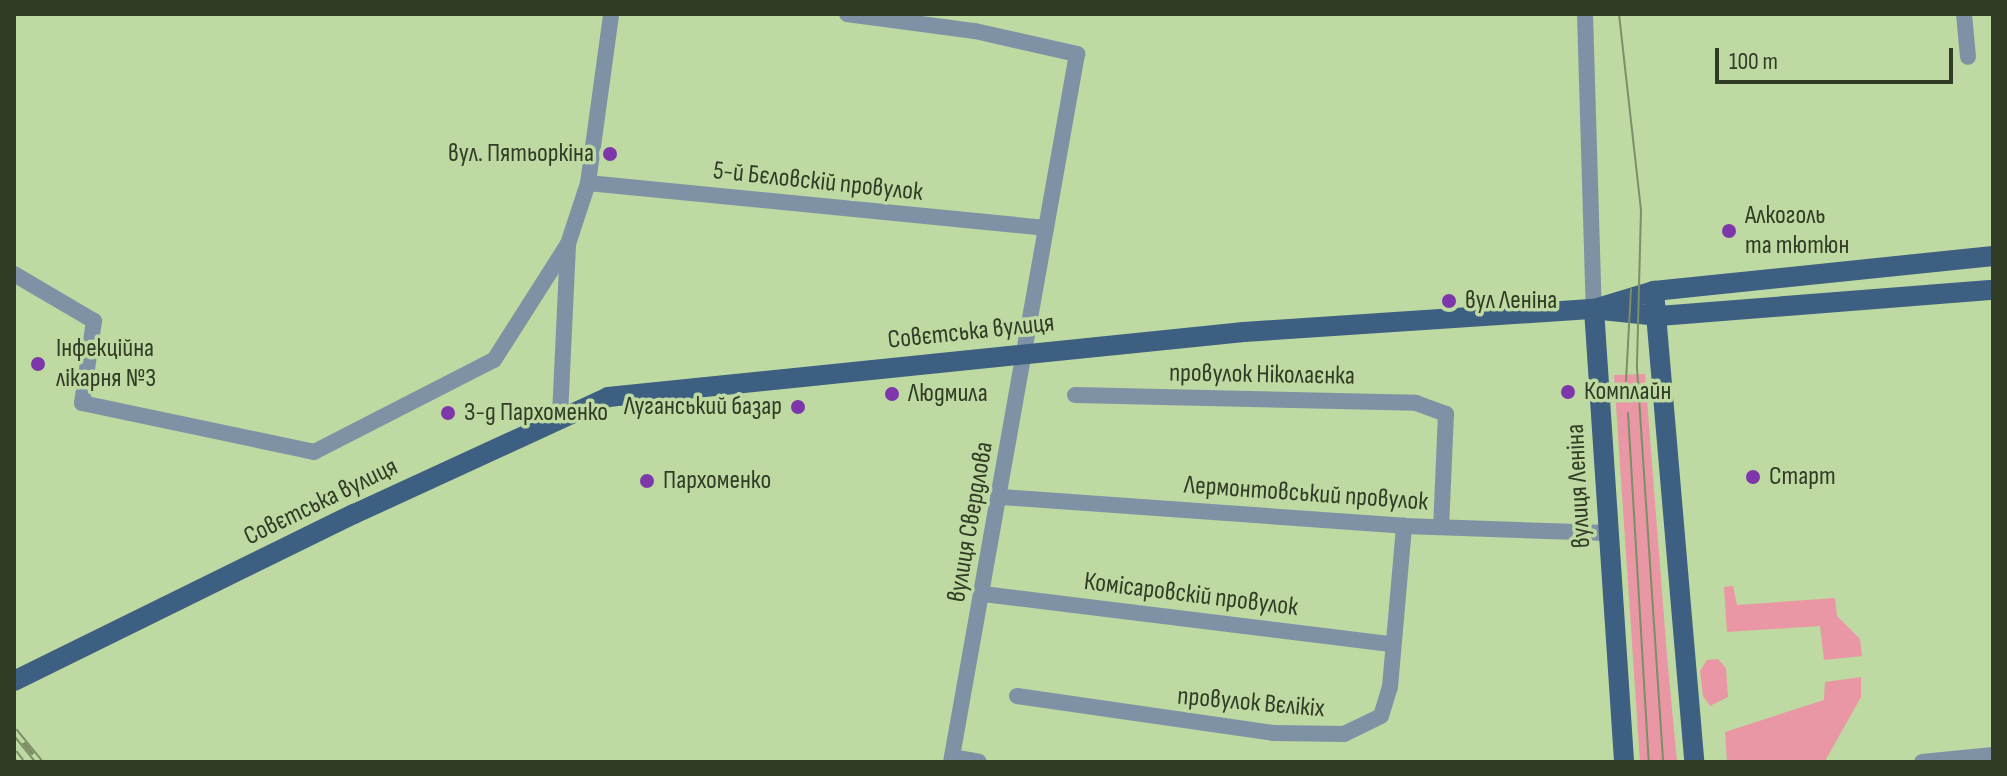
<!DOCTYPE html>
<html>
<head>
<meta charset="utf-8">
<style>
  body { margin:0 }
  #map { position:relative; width:2007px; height:776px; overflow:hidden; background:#bed9a1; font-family:"Sofia Sans Condensed",sans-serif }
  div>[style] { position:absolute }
  .green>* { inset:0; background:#e997a4 }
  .minor>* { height:16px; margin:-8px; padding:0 8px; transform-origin:8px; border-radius:8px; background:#7f92a5 }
  .tertiary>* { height:16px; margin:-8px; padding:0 8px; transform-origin:8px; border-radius:8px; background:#7f92a5 }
  .primary>* { height:20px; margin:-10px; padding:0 10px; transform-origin:10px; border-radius:10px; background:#3d5f81 }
  .tram>* { height:2px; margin:-1px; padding:0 1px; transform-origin:1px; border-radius:1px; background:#7c8f67 }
  .rail>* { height:8px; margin-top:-4px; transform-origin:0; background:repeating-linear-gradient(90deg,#bed9a1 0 15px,#7c8f67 0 30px); box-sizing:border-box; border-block:2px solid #7c8f67 }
  .dots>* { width:22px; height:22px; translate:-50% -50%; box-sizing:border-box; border:4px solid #bed9a1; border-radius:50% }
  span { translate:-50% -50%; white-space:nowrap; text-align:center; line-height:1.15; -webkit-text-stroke:7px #bed9a1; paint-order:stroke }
  .poi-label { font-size:26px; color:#313c26 }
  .right { translate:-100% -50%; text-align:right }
  .left { translate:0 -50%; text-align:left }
  .street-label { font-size:26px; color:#313c26 }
  .frame { position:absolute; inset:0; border:16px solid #313c26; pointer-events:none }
  .scale { position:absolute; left:1715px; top:48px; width:238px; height:36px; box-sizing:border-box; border:4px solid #313c26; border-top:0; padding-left:10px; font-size:24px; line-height:28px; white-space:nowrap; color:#313c26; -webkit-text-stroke:6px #bed9a1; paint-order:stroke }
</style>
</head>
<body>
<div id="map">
  <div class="green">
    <i style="clip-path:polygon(1645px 374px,1667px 656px,1677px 762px,1640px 762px,1614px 375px)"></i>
    <i style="clip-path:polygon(1733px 586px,1737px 605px,1835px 598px,1837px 616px,1860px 639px,1862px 656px,1824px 660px,1820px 626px,1727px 632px,1724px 587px)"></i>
    <i style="clip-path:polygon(1718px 659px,1726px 668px,1728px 697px,1710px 706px,1703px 696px,1700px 671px,1707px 660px)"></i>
    <i style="clip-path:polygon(1861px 677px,1861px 697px,1825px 761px,1727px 762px,1725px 732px,1824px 700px,1825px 682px)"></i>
  </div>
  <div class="minor">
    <i style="left:847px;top:14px;width:129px;rotate:7.6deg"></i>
    <i style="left:975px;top:31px;width:105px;rotate:12.7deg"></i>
    <i style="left:1077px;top:54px;width:719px;rotate:100.09deg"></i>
    <i style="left:1964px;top:14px;width:43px;rotate:84.7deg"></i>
    <i style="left:588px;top:183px;width:457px;rotate:5.6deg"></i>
    <i style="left:14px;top:274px;width:93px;rotate:30.4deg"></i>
    <i style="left:94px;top:321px;width:83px;rotate:98.3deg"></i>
    <i style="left:82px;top:403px;width:237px;rotate:11.9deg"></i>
    <i style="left:314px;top:452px;width:202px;rotate:-27.1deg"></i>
    <i style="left:494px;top:360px;width:138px;rotate:-57.5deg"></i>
    <i style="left:1075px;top:395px;width:341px;rotate:1.3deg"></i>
    <i style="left:1416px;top:403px;width:32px;rotate:20deg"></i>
    <i style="left:1446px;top:414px;width:113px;rotate:92.5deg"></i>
    <i style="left:560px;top:415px;width:171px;rotate:-87.3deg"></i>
    <i style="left:568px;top:244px;width:64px;rotate:-71.8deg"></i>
    <i style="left:588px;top:183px;width:171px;rotate:-82.2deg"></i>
    <i style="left:1002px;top:497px;width:403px;rotate:4.1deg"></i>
    <i style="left:1404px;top:526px;width:203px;rotate:2deg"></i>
    <i style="left:983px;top:594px;width:413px;rotate:7deg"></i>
    <i style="left:1017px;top:696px;width:259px;rotate:8.2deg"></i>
    <i style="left:1273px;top:733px;width:71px;rotate:0.8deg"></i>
    <i style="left:1344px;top:734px;width:41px;rotate:-25.9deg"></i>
    <i style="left:1381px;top:716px;width:30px;rotate:-73deg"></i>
    <i style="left:1390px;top:687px;width:162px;rotate:-85deg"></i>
    <i style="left:952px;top:757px;width:27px;rotate:10deg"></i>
    <i style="left:1922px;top:762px;width:71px;rotate:-5.6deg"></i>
  </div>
  <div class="tertiary">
    <i style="left:1585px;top:14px;width:295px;rotate:88.3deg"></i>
  </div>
  <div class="primary">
    <i style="left:1654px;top:291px;width:473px;rotate:85.1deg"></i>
    <i style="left:1594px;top:309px;width:454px;rotate:86.2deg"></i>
    <i style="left:1602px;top:310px;width:57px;rotate:6deg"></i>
    <i style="left:1659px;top:316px;width:335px;rotate:-4.5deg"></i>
    <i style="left:14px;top:681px;width:379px;rotate:-26.2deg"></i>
    <i style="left:354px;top:514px;width:280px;rotate:-24.7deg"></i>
    <i style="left:608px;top:397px;width:639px;rotate:-5.84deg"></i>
    <i style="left:1244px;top:332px;width:351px;rotate:-3.8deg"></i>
    <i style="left:1594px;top:309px;width:63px;rotate:-16.7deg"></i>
    <i style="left:1654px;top:291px;width:341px;rotate:-5.9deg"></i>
  </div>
  <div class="tram">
    <i style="left:1619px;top:14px;width:197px;rotate:83.6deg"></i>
    <i style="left:1641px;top:210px;width:158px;rotate:91.5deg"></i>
    <i style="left:1637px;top:368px;width:395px;rotate:86.2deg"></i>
    <i style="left:1626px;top:381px;width:92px;rotate:-86.9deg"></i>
    <i style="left:1628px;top:413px;width:350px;rotate:86.6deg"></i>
  </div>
  <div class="rail">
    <i style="left:14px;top:731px;width:40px;rotate:51deg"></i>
    <i style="left:14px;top:753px;width:11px;rotate:52deg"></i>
  </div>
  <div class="dots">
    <i style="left:610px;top:154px;background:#7e37aa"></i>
    <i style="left:1729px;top:231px;background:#7e37aa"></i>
    <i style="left:1449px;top:301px;background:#7e37aa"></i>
    <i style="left:38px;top:364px;background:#7e37aa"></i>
    <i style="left:1568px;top:392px;background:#7e37aa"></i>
    <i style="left:892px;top:394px;background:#7e37aa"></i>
    <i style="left:798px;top:407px;background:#7e37aa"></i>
    <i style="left:448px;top:413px;background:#7e37aa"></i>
    <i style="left:1753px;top:477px;background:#7e37aa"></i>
    <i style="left:647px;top:481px;background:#7e37aa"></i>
  </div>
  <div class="poi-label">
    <span class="right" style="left:594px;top:154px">вул. Пятьоркіна</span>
    <span class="left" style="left:1745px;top:231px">Алкоголь<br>та тютюн</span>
    <span class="left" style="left:1465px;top:301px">вул Леніна</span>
    <span class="left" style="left:56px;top:364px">Інфекційна<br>лікарня №3</span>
    <span class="left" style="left:1584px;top:392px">Комплайн</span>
    <span class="left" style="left:908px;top:394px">Людмила</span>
    <span class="right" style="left:782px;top:407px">Луганський базар</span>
    <span class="left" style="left:464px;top:413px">З-д Пархоменко</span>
    <span class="left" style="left:1769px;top:477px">Старт</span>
    <span class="left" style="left:663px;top:481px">Пархоменко</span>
  </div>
  <div class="street-label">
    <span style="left:818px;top:182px;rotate:6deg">5-й Бєловскій провулок</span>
    <span style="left:971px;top:332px;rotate:-6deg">Совєтська вулиця</span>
    <span style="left:1262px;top:375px;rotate:1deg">провулок Ніколаєнка</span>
    <span style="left:1579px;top:486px;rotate:-93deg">вулиця Леніна</span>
    <span style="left:1306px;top:494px;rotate:4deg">Лермонтовський провулок</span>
    <span style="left:321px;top:502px;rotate:-26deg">Совєтська вулиця</span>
    <span style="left:971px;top:522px;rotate:-80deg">вулиця Свердлова</span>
    <span style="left:1191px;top:595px;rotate:7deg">Комісаровскій провулок</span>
    <span style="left:1251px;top:703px;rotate:5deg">провулок Вєлікіх</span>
  </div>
  <div class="frame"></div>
  <div class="scale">100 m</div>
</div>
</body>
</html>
